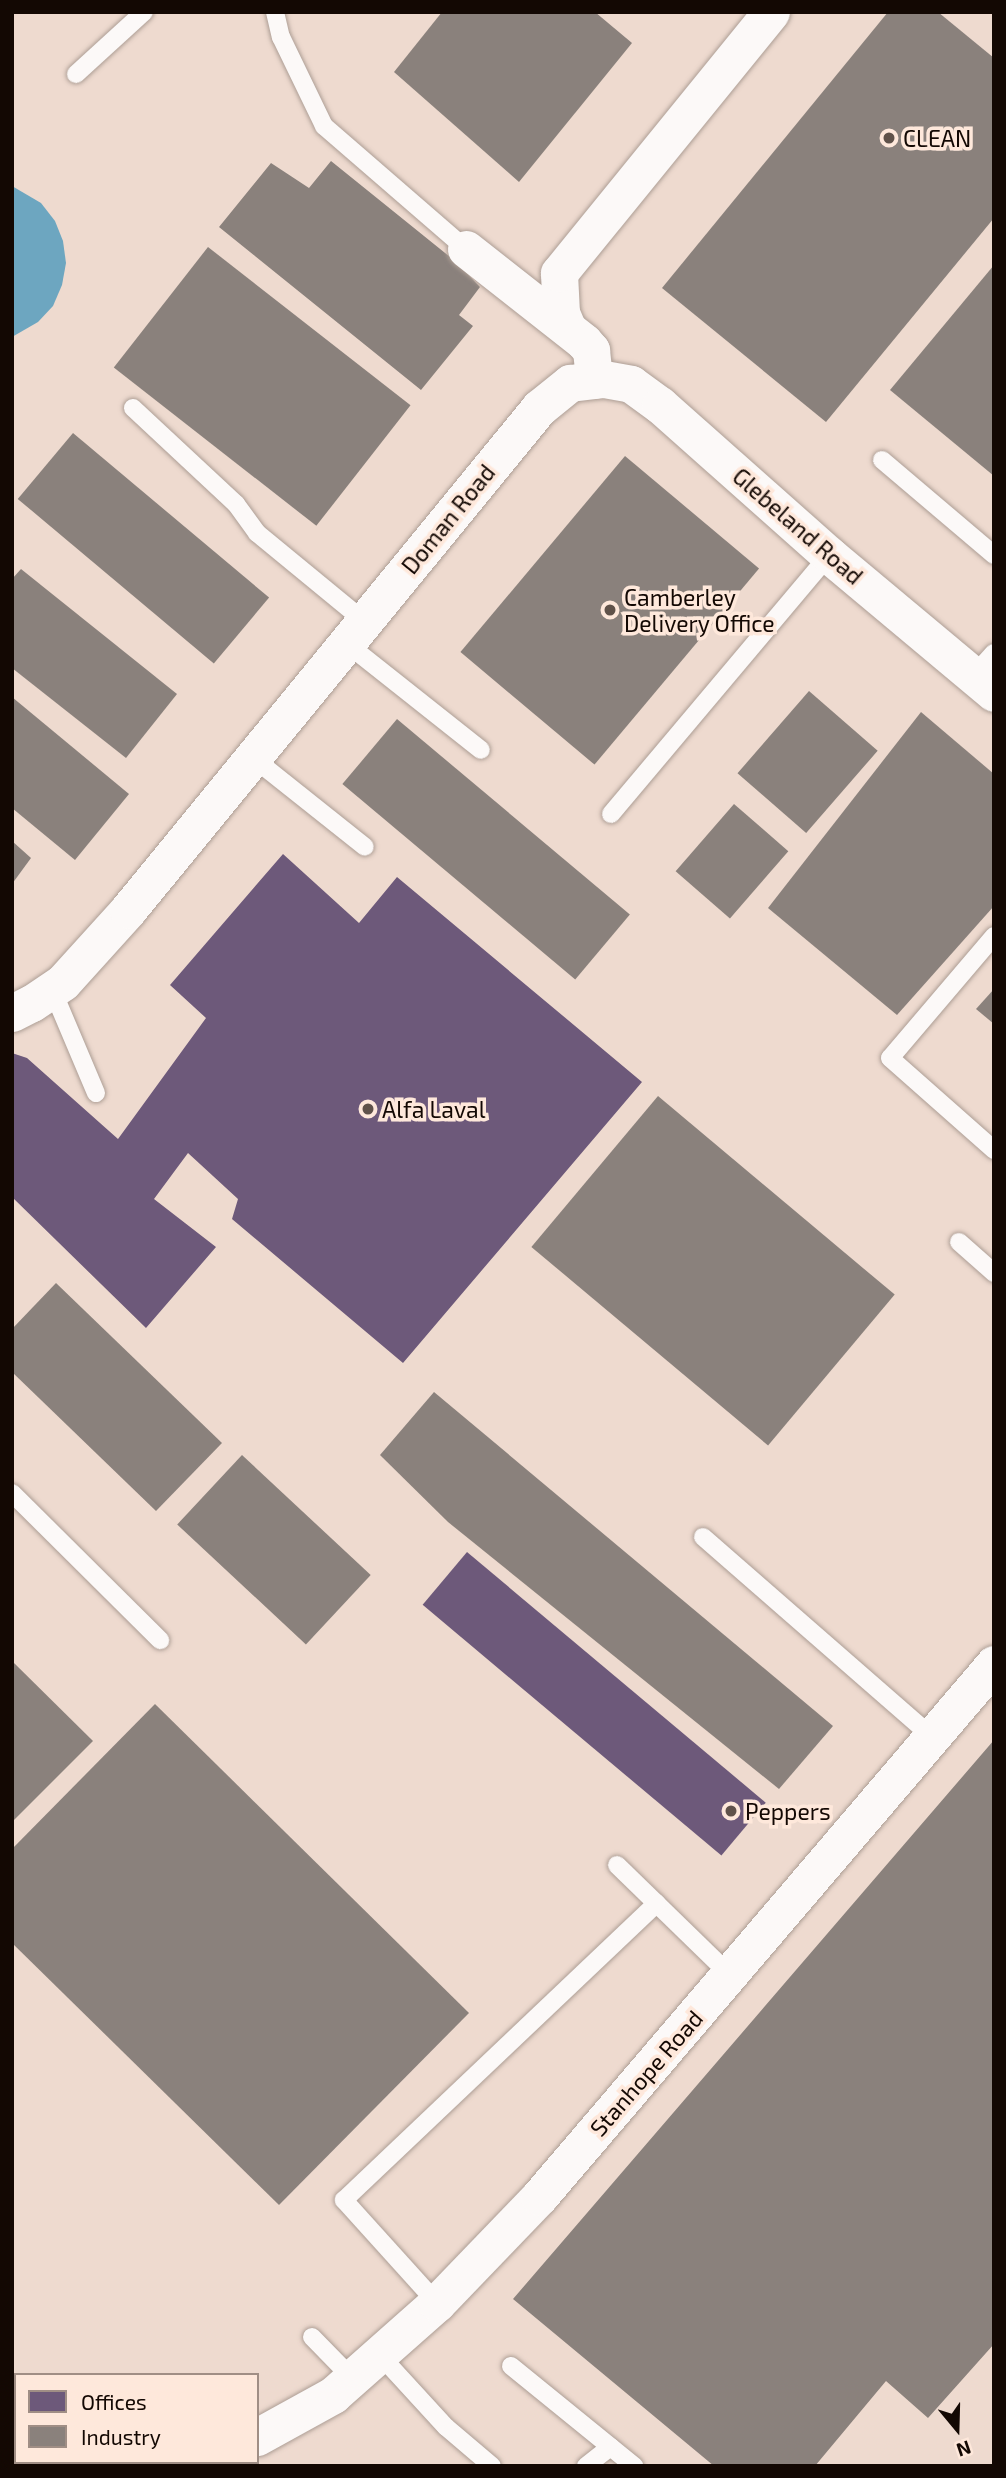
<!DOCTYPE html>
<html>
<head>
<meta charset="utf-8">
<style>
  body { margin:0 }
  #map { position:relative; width:1006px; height:2478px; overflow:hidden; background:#eedacf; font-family:"Exo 2",sans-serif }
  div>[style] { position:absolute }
  .water>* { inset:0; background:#6da6c0 }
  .offices>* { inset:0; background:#6d597a; transform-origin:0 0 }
  .industry>* { inset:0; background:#8a817c; transform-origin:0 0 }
  .roads { filter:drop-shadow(0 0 2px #ad9e95) drop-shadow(0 0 2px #ad9e95) }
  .lane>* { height:18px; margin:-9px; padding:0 9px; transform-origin:9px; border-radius:9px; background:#fcf9f8 }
  .street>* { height:37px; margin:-18.5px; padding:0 18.5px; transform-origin:18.5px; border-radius:18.5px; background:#fcf9f8 }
  .dots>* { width:19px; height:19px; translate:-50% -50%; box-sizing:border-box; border:4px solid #fee8db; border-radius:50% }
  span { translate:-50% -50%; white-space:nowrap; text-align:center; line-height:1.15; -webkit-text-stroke:7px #fee8db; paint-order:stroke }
  .poi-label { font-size:23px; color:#130803 }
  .left { translate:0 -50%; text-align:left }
  .street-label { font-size:23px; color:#130803 }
  .frame { position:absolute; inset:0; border:14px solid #130803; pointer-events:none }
  .legend { position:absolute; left:14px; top:2373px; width:245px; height:91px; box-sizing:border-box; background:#fee8db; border:2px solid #a08e85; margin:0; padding:9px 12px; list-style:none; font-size:21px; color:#130803 }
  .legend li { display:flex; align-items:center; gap:14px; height:35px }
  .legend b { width:35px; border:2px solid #a08e85 }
  .north { position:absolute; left:922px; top:2394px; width:70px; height:70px; -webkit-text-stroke:5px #fee8db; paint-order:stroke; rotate:161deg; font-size:19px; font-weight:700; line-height:28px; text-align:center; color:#130803 }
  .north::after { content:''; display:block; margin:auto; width:24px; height:32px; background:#130803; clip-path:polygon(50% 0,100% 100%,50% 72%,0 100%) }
</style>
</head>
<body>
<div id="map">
  <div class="water">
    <i style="clip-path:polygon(12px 186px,41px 203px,55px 221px,63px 241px,66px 263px,62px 285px,53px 306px,38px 322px,12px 337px)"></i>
  </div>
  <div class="offices">
    <i style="clip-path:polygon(283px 854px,359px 923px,397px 877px,642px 1082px,403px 1363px,232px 1219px,238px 1199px,188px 1153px,154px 1199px,216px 1247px,146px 1328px,12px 1197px,12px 1053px,27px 1058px,118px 1139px,206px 1018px,170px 985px)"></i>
    <i style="left:467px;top:1552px;width:390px;height:69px;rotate:40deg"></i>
  </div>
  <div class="industry">
    <i style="clip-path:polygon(442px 12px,595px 12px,632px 43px,519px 182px,394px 72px)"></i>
    <i style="clip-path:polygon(888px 12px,938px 12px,994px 58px,994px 218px,826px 422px,662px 288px)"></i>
    <i style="clip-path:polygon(331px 161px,455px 261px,480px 287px,459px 315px,473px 326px,421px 390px,219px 227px,271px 163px,309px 188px)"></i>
    <i style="left:208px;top:247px;width:257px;height:153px;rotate:38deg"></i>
    <i style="clip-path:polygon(994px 265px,994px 476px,890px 390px)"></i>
    <i style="left:73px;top:433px;width:256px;height:86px;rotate:40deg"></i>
    <i style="left:625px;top:456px;width:175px;height:256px;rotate:40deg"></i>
    <i style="clip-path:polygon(21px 569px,177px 694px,126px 758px,12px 668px,12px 579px)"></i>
    <i style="left:809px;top:691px;width:91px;height:109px;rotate:41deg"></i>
    <i style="clip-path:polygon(12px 697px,129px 794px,75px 860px,12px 808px)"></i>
    <i style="clip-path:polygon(921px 712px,994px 774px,994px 906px,897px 1015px,768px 908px)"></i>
    <i style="left:397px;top:719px;width:304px;height:85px;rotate:40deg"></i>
    <i style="left:734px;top:804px;width:72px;height:89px;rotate:41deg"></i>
    <i style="clip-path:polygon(12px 841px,31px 858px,12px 884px)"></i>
    <i style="clip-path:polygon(994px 989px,994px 1024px,976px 1009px)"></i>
    <i style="left:658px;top:1096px;width:309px;height:197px;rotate:40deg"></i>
    <i style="clip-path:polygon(56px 1283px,222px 1443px,156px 1511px,12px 1372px,12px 1329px)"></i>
    <i style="clip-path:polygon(434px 1392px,833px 1726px,779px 1789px,448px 1522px,380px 1455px)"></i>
    <i style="left:242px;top:1455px;width:176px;height:95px;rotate:43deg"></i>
    <i style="clip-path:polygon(12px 1661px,93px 1741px,12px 1822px)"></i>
    <i style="clip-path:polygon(155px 1704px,469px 2013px,279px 2205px,12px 1943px,12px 1849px)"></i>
    <i style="clip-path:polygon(994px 1740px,994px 2344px,928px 2418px,886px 2381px,815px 2466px,714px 2466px,513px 2299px)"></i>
  </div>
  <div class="roads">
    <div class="lane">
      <i style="left:275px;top:12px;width:26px;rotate:77deg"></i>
      <i style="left:281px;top:37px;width:99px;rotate:64.2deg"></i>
      <i style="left:324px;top:126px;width:188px;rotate:40.9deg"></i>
      <i style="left:76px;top:74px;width:92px;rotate:-42.4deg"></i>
      <i style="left:133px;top:408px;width:141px;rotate:43deg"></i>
      <i style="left:236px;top:504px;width:36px;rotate:54deg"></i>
      <i style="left:257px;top:533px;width:139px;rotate:39.4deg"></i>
      <i style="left:882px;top:460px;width:147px;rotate:40.3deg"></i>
      <i style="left:346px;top:643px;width:172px;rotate:38.4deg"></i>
      <i style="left:973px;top:676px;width:31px;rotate:-48deg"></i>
      <i style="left:252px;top:757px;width:144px;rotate:38.5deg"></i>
      <i style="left:611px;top:814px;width:339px;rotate:-49.9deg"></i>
      <i style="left:994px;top:936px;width:160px;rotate:130.4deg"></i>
      <i style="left:890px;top:1058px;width:139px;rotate:41.5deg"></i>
      <i style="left:52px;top:989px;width:113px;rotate:67.1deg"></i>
      <i style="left:959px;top:1242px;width:47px;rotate:41.5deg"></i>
      <i style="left:12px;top:1493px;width:209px;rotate:44.8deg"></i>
      <i style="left:703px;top:1537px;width:304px;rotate:41.1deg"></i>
      <i style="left:617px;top:1865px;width:158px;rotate:44.2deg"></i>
      <i style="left:437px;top:2303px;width:139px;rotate:-132.1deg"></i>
      <i style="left:344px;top:2200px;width:431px;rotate:-43.5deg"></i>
      <i style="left:312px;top:2337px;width:57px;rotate:45.7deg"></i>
      <i style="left:379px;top:2354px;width:99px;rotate:47.5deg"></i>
      <i style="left:446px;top:2427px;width:60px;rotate:40.3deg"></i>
      <i style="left:511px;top:2366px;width:159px;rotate:39.1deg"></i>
      <i style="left:586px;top:2466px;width:31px;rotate:-38deg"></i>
    </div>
    <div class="street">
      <i style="left:466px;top:249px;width:150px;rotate:38.2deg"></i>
      <i style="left:584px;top:342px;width:11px;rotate:49deg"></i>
      <i style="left:591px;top:350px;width:30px;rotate:84deg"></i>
      <i style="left:567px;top:327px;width:15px;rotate:-113deg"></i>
      <i style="left:561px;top:313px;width:40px;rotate:-92.9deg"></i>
      <i style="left:559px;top:273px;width:336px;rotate:-50.9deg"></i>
      <i style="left:12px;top:1013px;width:22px;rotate:-27deg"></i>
      <i style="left:32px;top:1003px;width:37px;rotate:-34deg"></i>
      <i style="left:63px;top:982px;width:97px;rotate:-47.9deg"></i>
      <i style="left:128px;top:910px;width:649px;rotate:-50.69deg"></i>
      <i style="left:539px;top:408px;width:40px;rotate:-39deg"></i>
      <i style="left:570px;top:383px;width:34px;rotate:-7deg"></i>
      <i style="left:604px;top:379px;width:27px;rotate:10deg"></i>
      <i style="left:631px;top:384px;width:36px;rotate:36deg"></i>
      <i style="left:660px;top:405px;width:226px;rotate:41.6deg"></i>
      <i style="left:829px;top:555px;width:215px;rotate:39.9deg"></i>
      <i style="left:257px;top:2437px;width:87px;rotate:-28.9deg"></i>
      <i style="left:333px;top:2395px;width:139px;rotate:-41.5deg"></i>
      <i style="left:437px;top:2303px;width:147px;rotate:-46.1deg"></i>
      <i style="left:539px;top:2197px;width:701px;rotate:-49.51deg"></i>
      <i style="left:207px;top:2466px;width:7px;rotate:-34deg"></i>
    </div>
  </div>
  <div class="dots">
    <i style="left:889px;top:138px;background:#60524a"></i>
    <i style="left:610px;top:610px;background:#60524a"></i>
    <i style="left:368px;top:1109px;background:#60524a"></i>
    <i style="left:731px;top:1811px;background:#60524a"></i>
  </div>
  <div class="poi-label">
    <span class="left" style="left:903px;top:138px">CLEAN</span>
    <span class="left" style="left:624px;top:610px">Camberley<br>Delivery Office</span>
    <span class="left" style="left:382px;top:1109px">Alfa Laval</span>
    <span class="left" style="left:745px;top:1811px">Peppers</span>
  </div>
  <div class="street-label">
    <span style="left:448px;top:519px;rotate:-51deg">Doman Road</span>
    <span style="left:798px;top:526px;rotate:41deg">Glebeland Road</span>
    <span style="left:646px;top:2073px;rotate:-49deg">Stanhope Road</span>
  </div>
  <div class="frame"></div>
  <ul class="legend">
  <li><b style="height:19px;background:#6d597a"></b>Offices</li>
  <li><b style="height:19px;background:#8a817c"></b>Industry</li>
  </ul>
  <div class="north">N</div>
</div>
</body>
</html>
